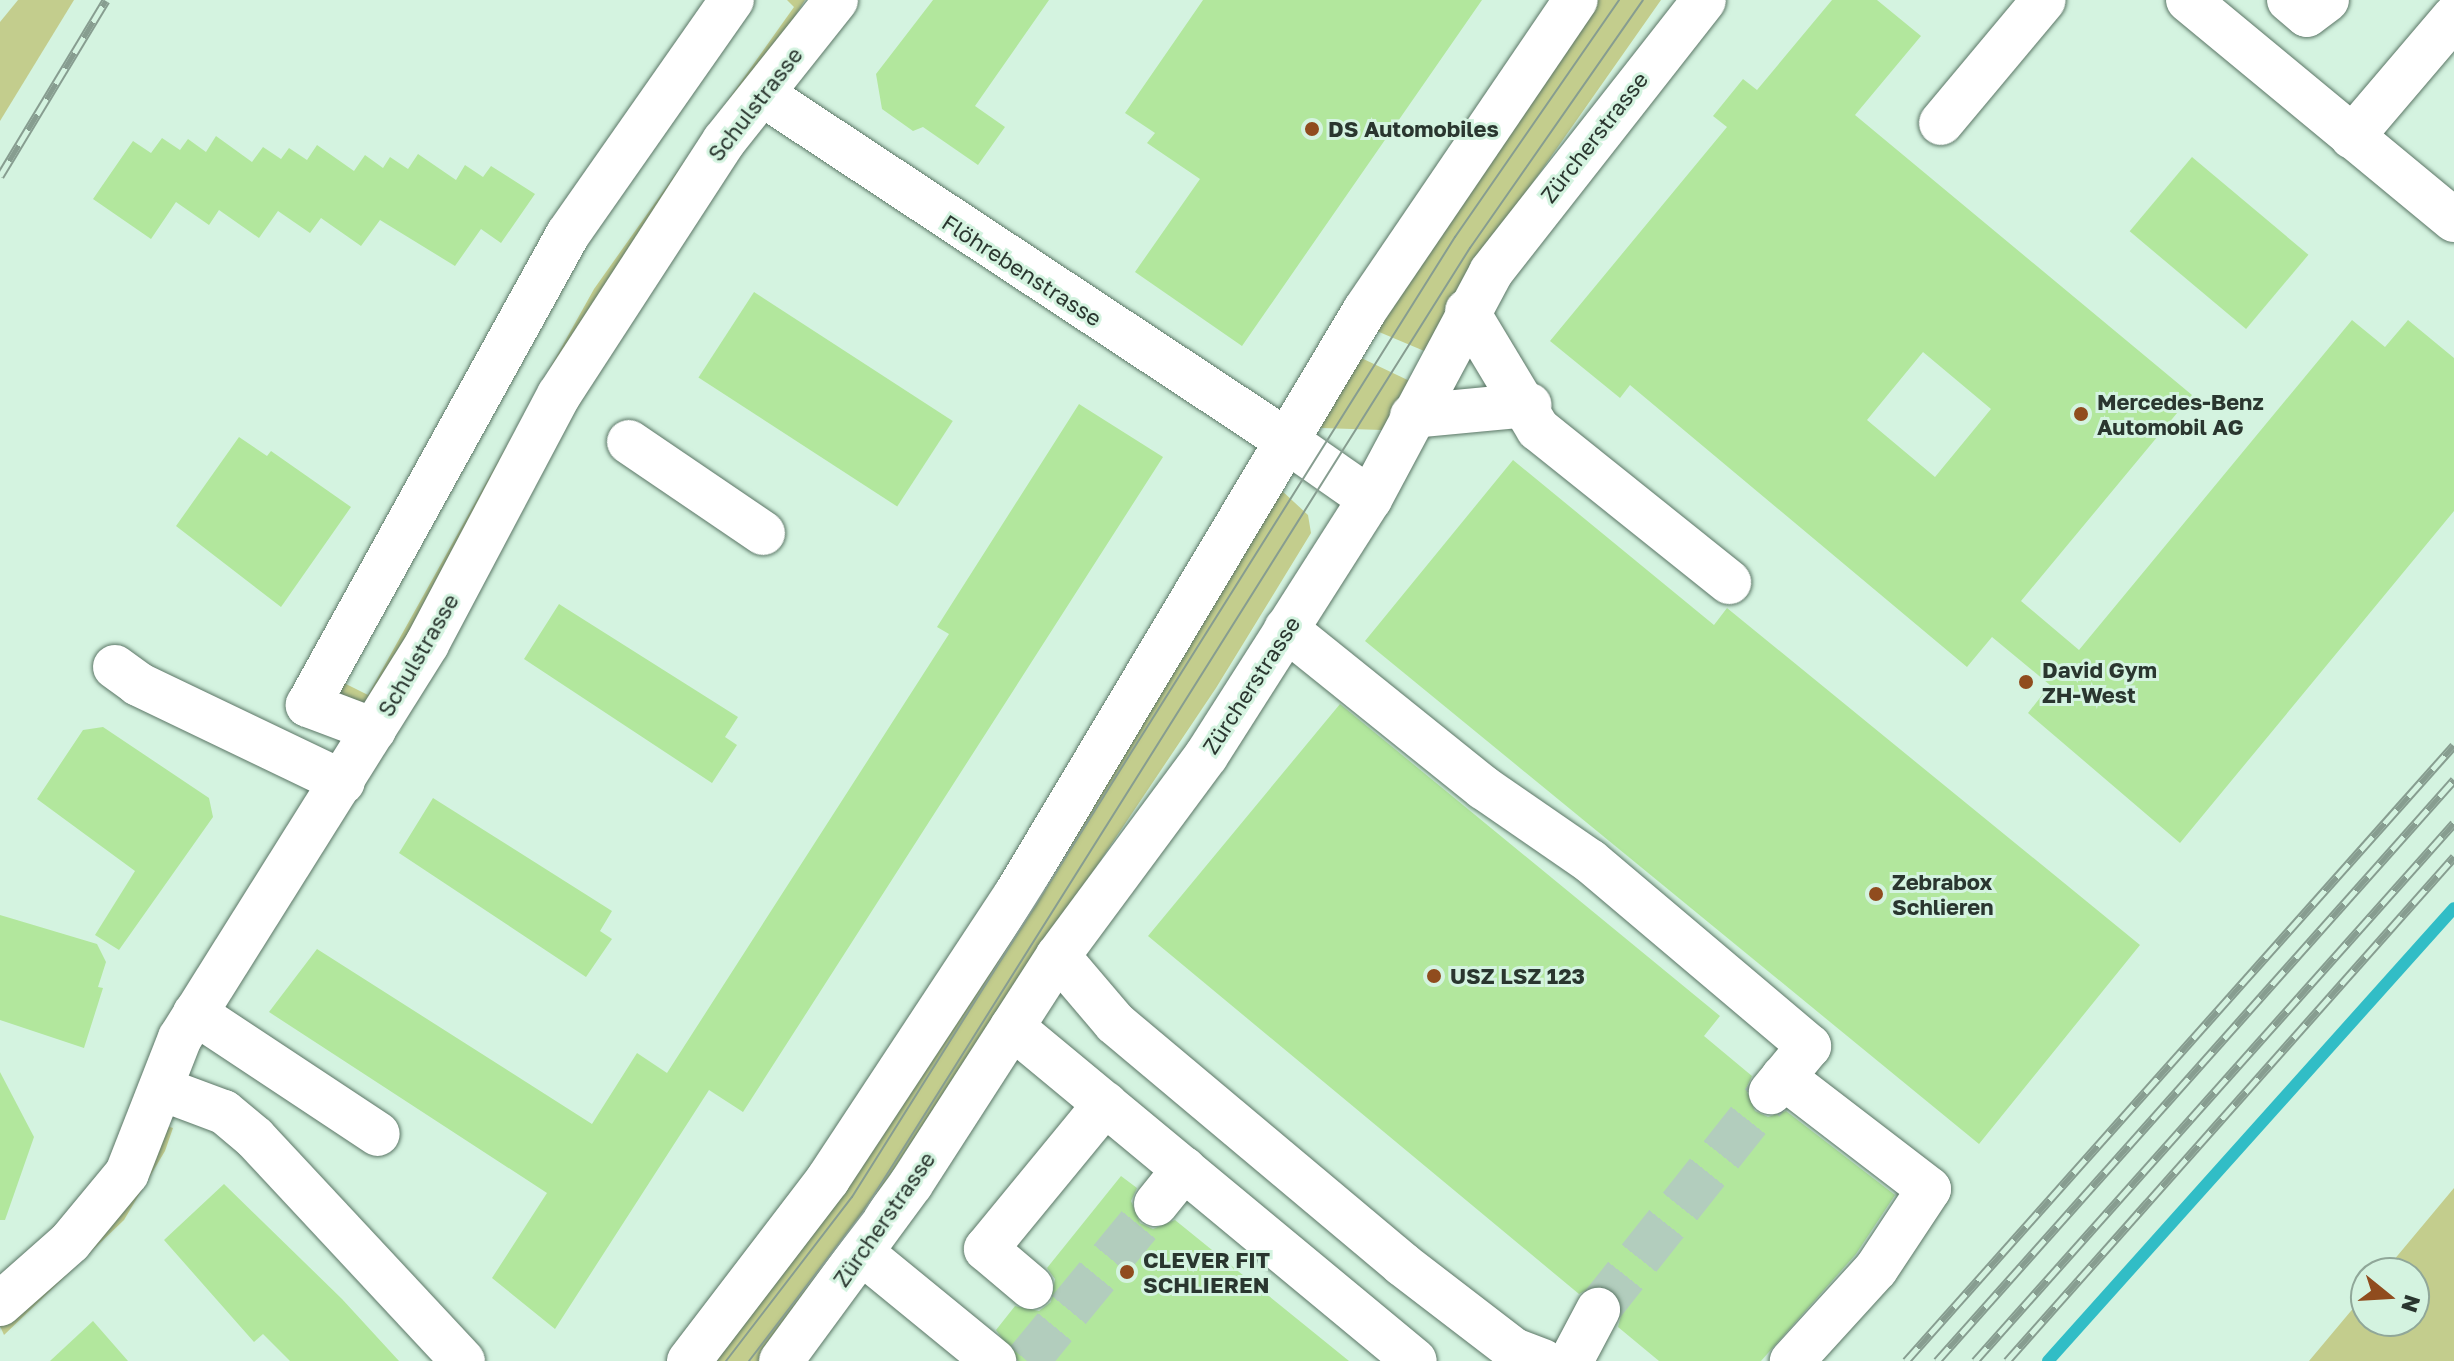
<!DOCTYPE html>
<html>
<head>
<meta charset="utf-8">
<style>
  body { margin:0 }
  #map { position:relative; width:2454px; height:1361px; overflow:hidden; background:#d4f3e0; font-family:"Golos Text",sans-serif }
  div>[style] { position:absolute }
  .green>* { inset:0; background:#c3cd8d }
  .stream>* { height:12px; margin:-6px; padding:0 6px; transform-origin:6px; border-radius:6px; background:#31bdc6 }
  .building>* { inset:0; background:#b2e79d; transform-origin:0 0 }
  .minor-tunnel>* { height:44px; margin-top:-22px; transform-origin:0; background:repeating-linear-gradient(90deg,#b2cdbd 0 44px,transparent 0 66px) }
  .roads { filter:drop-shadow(0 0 2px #5b7666) drop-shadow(0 0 2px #5b7666) }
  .minor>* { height:44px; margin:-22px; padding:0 22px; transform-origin:22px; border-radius:22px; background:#fff }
  .major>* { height:44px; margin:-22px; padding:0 22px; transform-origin:22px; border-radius:22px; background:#fff }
  .tram>* { height:2px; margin:-1px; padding:0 1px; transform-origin:1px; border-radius:1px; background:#879d90 }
  .rail>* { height:9px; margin-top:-4.5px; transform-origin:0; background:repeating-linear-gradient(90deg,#d4f3e0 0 18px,#879d90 0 36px); box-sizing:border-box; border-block:2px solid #879d90 }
  .dots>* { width:22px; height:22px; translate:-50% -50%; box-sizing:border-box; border:4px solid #d4f3e0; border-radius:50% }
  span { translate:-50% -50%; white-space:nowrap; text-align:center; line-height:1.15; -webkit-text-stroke:6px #d4f3e0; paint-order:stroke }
  .street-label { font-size:22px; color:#2a362f }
  .poi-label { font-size:22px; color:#2a362f; font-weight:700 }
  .left { translate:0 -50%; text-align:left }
  .north { position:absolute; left:2350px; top:1257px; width:80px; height:80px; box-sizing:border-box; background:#d4f3e0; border:2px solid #90a799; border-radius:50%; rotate:108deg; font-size:22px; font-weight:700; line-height:32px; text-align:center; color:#2a362f }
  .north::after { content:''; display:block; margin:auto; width:28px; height:36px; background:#904c1e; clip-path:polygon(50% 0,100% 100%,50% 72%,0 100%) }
</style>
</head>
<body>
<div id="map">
  <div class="green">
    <i style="clip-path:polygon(18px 0,74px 0,0 121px,0 22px)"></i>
    <i style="clip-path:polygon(787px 0,805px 0,370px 705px,340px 694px,342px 682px,368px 695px,594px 289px,794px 7px)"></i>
    <i style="clip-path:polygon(1593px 0,1661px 0,1529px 188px,1429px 353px,1372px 329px)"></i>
    <i style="clip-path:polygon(1355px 355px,1416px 384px,1382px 430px,1322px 428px,1317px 425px)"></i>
    <i style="clip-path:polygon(1280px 489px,1308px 515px,1311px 533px,1216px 688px,765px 1361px,712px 1361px,842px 1192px)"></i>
    <i style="clip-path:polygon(164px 1125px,173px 1128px,165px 1151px,124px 1220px,4px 1335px,0 1326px,85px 1246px)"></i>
    <i style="clip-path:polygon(2454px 1188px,2454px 1361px,2309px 1361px,2366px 1293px,2366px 1321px,2414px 1321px,2414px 1273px,2383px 1273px)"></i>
  </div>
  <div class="stream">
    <i style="left:2048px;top:1361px;width:608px;rotate:-48.13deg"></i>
  </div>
  <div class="building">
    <i style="clip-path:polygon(933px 0,1049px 0,975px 106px,1005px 127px,978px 165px,923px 127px,913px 131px,882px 109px,876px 74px)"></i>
    <i style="clip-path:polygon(1203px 0,1482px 0,1242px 346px,1135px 272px,1200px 179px,1147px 143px,1155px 133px,1125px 113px)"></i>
    <i style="clip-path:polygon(evenodd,1832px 0,1877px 0,1921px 36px,1855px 115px,2192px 395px,2021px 601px,2079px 650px,2352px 320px,2385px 347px,2408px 320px,2454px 358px,2454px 511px,2180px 843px,2028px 713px,2050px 685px,1992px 637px,1967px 667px,1630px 385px,1620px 398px,1550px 341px,1727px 127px,1713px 116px,1743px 79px,1757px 90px,1832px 0,1923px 352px,1991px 409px,1935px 477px,1867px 420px,1923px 352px)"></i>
    <i style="clip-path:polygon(216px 136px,252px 162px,263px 147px,281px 159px,289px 148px,307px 160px,317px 145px,354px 171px,365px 155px,383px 168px,390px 157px,408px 169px,418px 154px,456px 180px,465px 165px,483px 177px,491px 166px,535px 194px,501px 243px,481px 229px,455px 266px,380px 220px,361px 246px,321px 218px,310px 233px,278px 211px,259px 238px,219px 210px,209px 225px,176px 202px,151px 239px,93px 199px,133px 141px,151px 153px,162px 138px,180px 150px,188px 139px,206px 152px)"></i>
    <i style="left:2192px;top:157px;width:152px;height:97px;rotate:40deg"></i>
    <i style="left:754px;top:292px;width:237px;height:102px;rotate:33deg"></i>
    <i style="clip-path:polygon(1079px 404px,1163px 457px,743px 1112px,709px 1090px,555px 1329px,492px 1278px,547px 1193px,269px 1012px,317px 949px,592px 1124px,637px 1053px,667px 1073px,949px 634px,937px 627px)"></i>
    <i style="clip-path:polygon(239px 437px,267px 456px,271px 451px,351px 507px,281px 607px,176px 526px)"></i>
    <i style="clip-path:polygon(1513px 460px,1714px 625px,1727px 608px,2140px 945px,1979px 1144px,1365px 641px)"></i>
    <i style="clip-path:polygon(559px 604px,738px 717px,725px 737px,737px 745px,712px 783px,524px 659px)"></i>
    <i style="clip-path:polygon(1340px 704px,1720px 1016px,1704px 1036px,1752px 1076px,1746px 1089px,1755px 1111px,1768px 1117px,1786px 1111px,1895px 1195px,1856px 1254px,1761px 1361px,1659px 1361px,1618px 1327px,1623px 1308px,1610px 1288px,1596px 1285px,1579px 1294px,1148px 936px)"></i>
    <i style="clip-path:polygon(103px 727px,209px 798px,213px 817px,119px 950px,95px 935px,135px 871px,37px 799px,83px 730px)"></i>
    <i style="clip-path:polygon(433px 798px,612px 911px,600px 931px,612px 939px,586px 977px,399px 853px)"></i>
    <i style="clip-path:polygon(0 915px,97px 944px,106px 962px,98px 987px,103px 988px,84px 1048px,0 1020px)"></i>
    <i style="clip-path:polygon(0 1072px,34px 1137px,5px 1220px,0 1220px)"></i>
    <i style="clip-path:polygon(1121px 1176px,1137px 1188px,1131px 1201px,1140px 1223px,1153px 1229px,1175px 1220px,1349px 1361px,1018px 1361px,996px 1330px,1015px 1306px,1039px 1311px,1051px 1302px,1055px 1279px,1047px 1268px)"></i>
    <i style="clip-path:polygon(224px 1184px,342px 1299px,399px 1361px,290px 1361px,263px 1334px,254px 1342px,164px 1240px)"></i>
    <i style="clip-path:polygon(93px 1321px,128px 1361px,50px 1361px)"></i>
  </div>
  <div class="minor-tunnel">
    <i style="left:1598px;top:1310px;width:278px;rotate:-51.6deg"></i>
    <i style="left:1027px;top:1361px;width:203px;rotate:-50.6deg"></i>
  </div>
  <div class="roads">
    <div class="minor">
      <i style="left:2188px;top:0;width:345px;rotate:39.6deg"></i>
      <i style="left:2289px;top:0;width:23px;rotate:40deg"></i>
      <i style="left:2307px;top:15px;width:25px;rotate:-37deg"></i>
      <i style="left:762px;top:94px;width:629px;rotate:33.46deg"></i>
      <i style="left:1941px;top:123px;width:160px;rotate:-50.1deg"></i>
      <i style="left:2352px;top:137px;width:157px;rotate:-49.6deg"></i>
      <i style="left:1467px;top:311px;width:138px;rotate:59deg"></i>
      <i style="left:1538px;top:429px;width:245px;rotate:38.7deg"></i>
      <i style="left:1412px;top:416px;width:118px;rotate:-5.4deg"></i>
      <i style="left:629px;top:442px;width:162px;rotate:34.2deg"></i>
      <i style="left:1286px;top:629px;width:254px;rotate:38.8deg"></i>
      <i style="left:1484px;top:788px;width:129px;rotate:34.6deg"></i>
      <i style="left:1590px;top:861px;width:287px;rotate:40.2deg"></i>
      <i style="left:1809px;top:1046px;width:60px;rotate:129.6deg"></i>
      <i style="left:115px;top:667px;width:29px;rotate:36deg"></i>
      <i style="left:138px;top:684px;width:227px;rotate:25.6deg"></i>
      <i style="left:374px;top:730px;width:71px;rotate:-159.3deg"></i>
      <i style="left:308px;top:705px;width:538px;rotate:-61.1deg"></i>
      <i style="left:568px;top:234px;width:286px;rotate:-55deg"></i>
      <i style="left:1058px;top:956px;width:88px;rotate:49.6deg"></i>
      <i style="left:1115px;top:1023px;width:375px;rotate:40deg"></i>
      <i style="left:1402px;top:1264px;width:141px;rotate:37.5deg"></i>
      <i style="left:1514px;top:1350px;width:31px;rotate:21deg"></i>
      <i style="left:195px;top:1013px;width:219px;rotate:33.5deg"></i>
      <i style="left:1012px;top:1027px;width:523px;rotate:39.65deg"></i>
      <i style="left:1783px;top:1077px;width:184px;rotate:37.5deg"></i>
      <i style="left:1929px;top:1189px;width:96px;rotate:123.5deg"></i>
      <i style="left:1876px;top:1269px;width:125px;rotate:132.4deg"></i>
      <i style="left:162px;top:1089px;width:66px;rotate:20.4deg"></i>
      <i style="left:224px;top:1112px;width:40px;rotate:40deg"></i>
      <i style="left:255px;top:1138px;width:305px;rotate:47deg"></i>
      <i style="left:1156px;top:1204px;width:45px;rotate:-51.3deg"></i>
      <i style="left:862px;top:1253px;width:171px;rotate:39.3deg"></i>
      <i style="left:1031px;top:1287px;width:59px;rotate:-139.8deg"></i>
      <i style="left:986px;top:1249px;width:188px;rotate:-50.6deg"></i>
      <i style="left:0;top:1304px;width:94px;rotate:-41.5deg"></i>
      <i style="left:70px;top:1242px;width:89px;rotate:-50.4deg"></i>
      <i style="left:127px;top:1173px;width:145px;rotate:-68.6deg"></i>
      <i style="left:180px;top:1038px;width:465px;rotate:-57.9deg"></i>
      <i style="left:427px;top:644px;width:282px;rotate:-62.1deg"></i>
      <i style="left:559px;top:395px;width:303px;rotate:-57deg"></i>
      <i style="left:724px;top:141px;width:180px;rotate:-51.5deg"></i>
      <i style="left:1571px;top:1361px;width:58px;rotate:-62.1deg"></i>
    </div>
    <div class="major">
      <i style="left:1287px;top:441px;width:101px;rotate:34.9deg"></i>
      <i style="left:689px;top:1361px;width:229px;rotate:-52.6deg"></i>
      <i style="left:828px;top:1179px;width:341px;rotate:-56.6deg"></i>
      <i style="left:1016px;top:894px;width:680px;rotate:-59.14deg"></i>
      <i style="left:1365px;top:310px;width:375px;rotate:-55.8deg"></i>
      <i style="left:781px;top:1361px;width:220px;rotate:-53.7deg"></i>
      <i style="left:911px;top:1184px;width:271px;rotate:-57.2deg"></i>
      <i style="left:1058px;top:956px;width:249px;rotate:-53.5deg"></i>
      <i style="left:1206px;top:756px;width:305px;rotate:-57.5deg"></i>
      <i style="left:1370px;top:499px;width:257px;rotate:-61.9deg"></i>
      <i style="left:1491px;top:272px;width:345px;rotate:-51.9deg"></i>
    </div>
  </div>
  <div class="tram">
    <i style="left:726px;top:1361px;width:207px;rotate:-52.5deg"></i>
    <i style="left:852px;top:1197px;width:1134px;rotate:-57.87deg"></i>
    <i style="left:1455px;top:237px;width:288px;rotate:-55.3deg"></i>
    <i style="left:749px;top:1361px;width:189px;rotate:-52.5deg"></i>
    <i style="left:864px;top:1211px;width:1138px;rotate:-57.82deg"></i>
    <i style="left:1470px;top:248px;width:302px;rotate:-55.1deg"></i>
  </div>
  <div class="rail">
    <i style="left:0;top:176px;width:205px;rotate:-58.9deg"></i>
    <i style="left:1906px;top:1361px;width:824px;rotate:-48.34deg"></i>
    <i style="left:1937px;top:1361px;width:778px;rotate:-48.34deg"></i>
    <i style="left:1975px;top:1361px;width:720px;rotate:-48.32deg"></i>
    <i style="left:2007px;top:1361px;width:674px;rotate:-48.43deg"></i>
  </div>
  <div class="dots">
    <i style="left:1312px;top:129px;background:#904c1e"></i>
    <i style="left:2081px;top:414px;background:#904c1e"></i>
    <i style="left:2026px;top:682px;background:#904c1e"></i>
    <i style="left:1876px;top:894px;background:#904c1e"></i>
    <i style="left:1434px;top:976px;background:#904c1e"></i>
    <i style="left:1127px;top:1272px;background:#904c1e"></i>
  </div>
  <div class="street-label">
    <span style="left:755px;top:104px;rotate:-52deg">Schulstrasse</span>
    <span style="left:1594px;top:137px;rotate:-52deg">Zürcherstrasse</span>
    <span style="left:1022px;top:270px;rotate:33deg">Flöhrebenstrasse</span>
    <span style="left:418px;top:655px;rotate:-60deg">Schulstrasse</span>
    <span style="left:1251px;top:685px;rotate:-57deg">Zürcherstrasse</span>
    <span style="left:884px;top:1219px;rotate:-55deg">Zürcherstrasse</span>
  </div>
  <div class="poi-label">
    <span class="left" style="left:1328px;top:129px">DS Automobiles</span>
    <span class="left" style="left:2097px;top:414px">Mercedes-Benz<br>Automobil AG</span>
    <span class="left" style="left:2042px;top:682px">David Gym<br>ZH-West</span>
    <span class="left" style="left:1892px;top:894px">Zebrabox<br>Schlieren</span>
    <span class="left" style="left:1450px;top:976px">USZ LSZ 123</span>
    <span class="left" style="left:1143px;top:1272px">CLEVER FIT<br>SCHLIEREN</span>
  </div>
  <div class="north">N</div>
</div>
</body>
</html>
